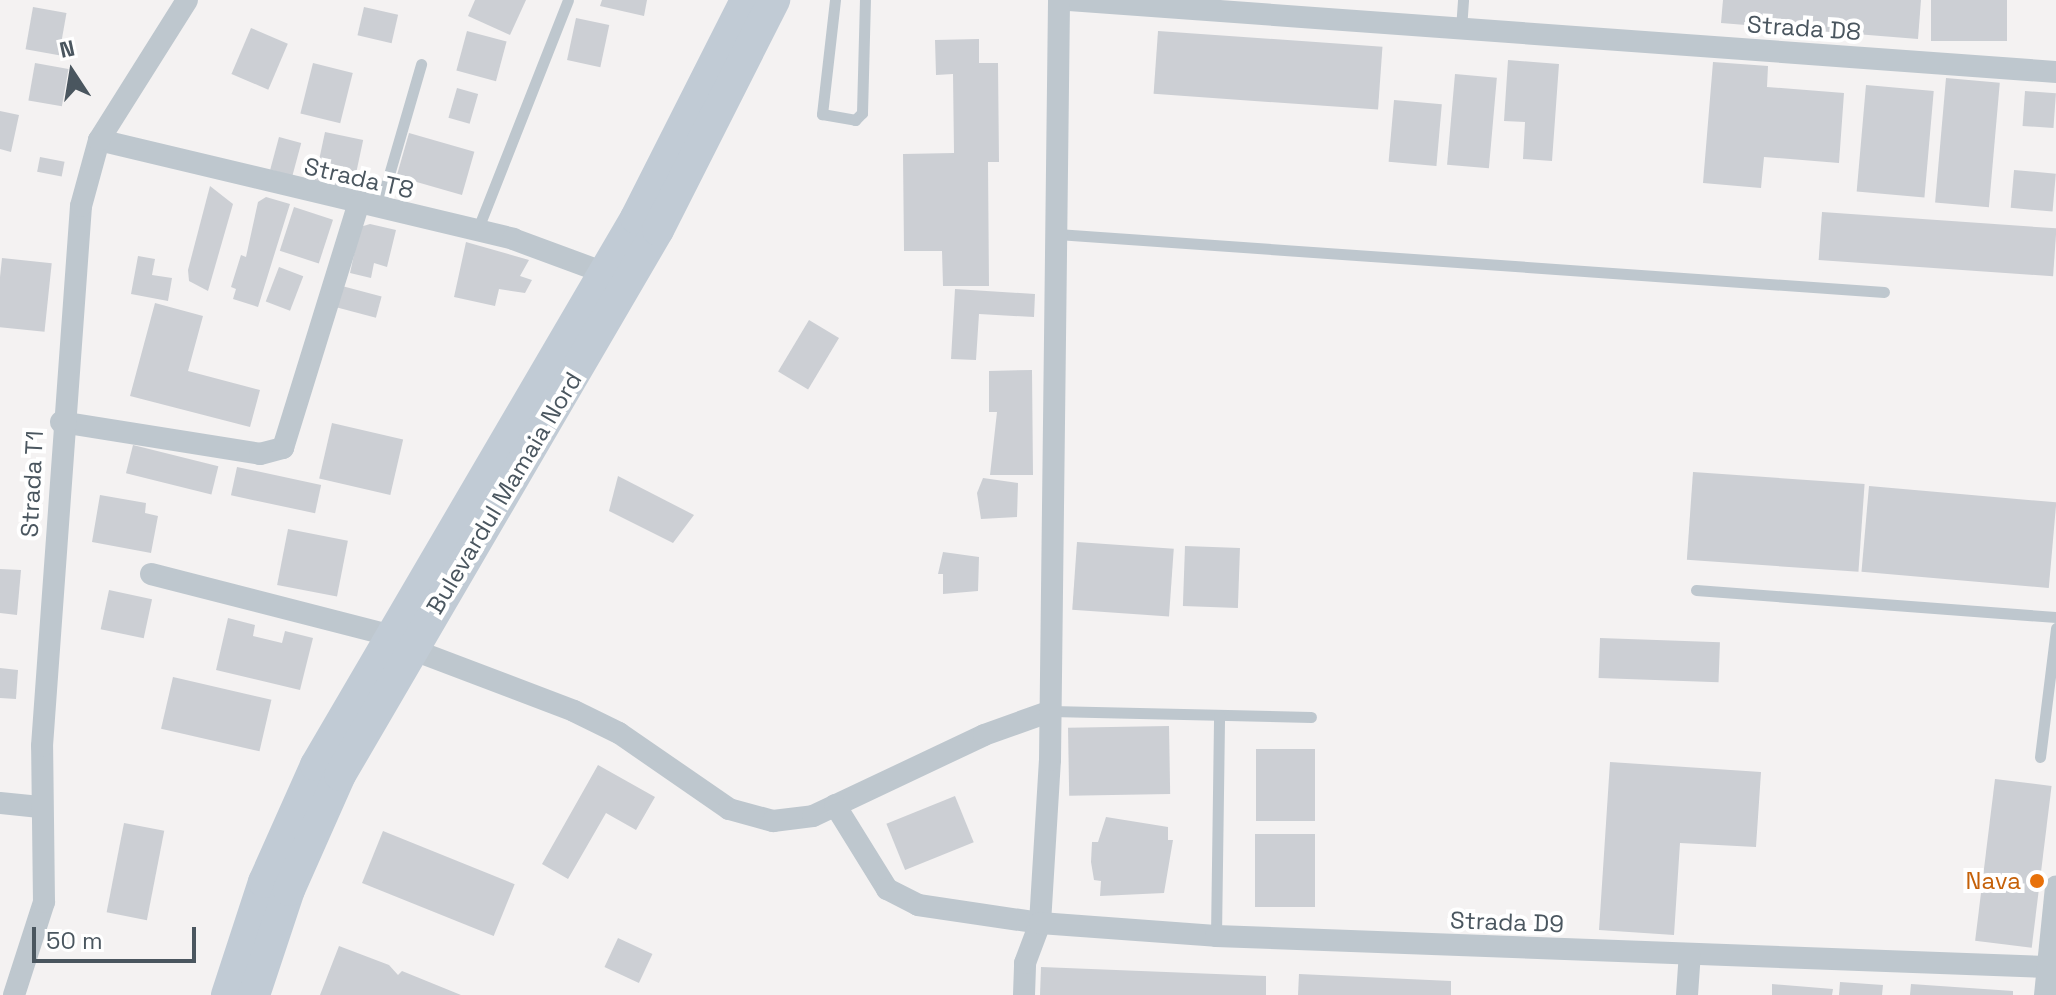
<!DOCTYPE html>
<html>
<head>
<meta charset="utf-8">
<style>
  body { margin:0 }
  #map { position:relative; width:2056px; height:995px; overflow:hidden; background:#f4f2f2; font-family:"Space Grotesk",sans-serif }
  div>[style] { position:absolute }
  .building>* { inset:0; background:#cccfd4; transform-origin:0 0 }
  .lane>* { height:11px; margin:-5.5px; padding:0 5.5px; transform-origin:5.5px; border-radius:5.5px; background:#bec7ce }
  .street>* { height:22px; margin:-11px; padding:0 11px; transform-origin:11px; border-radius:11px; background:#bec7ce }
  .secondary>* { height:32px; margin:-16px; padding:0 16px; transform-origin:16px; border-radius:16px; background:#c1cbd5 }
  .dots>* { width:22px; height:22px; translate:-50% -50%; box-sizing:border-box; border:4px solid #fff; border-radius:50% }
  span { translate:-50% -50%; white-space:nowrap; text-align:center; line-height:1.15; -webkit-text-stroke:8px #fff; paint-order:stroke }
  .street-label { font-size:24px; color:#4a565f }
  .food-label { font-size:24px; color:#c56008 }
  .right { translate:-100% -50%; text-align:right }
  .north { position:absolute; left:32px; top:32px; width:80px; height:80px; -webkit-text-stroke:6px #fff; paint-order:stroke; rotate:348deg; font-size:22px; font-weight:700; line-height:32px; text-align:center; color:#4a565f }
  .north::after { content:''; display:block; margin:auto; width:28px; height:36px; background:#4a565f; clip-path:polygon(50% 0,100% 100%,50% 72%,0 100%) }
  .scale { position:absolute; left:32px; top:927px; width:164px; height:36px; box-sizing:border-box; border:4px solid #4a565f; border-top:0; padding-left:10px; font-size:24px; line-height:28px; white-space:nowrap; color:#4a565f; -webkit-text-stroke:6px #fff; paint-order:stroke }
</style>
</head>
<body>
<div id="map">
  <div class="building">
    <i style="clip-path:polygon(475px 0,526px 0,510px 35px,468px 16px)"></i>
    <i style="clip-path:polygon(602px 0,647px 0,644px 16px,600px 6px)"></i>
    <i style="clip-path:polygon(1723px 0,1921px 0,1918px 39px,1721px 23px)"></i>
    <i style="left:1931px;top:0;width:76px;height:41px"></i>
    <i style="left:33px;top:7px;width:34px;height:43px;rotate:10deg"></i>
    <i style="left:364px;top:7px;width:35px;height:29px;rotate:13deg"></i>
    <i style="left:576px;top:18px;width:34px;height:43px;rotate:12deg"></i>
    <i style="left:251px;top:28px;width:40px;height:50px;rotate:23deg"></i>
    <i style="left:467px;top:31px;width:41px;height:41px;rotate:15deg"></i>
    <i style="left:1158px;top:31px;width:225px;height:63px;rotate:4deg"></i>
    <i style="clip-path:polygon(979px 39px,979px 63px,998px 63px,999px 162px,988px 162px,989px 286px,943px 286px,942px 251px,904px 251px,903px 154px,954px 153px,953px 74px,936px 75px,935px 40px)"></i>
    <i style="clip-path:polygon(1508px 60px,1559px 64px,1552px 161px,1523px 159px,1525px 122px,1504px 121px)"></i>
    <i style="clip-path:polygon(1713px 62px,1768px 66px,1767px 87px,1844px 93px,1839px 163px,1764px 157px,1761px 188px,1703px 183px)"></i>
    <i style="left:35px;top:63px;width:34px;height:38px;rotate:10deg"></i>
    <i style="left:313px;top:63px;width:41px;height:52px;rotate:14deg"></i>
    <i style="left:1455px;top:74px;width:42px;height:91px;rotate:5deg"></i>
    <i style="left:1946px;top:78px;width:54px;height:125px;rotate:5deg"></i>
    <i style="left:1866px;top:85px;width:68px;height:107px;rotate:5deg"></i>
    <i style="left:457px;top:88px;width:22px;height:31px;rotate:16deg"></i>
    <i style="left:2025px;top:91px;width:31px;height:35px;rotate:4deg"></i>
    <i style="left:1394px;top:100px;width:48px;height:62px;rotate:5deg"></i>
    <i style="clip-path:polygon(0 111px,19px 115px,11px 152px,0 149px)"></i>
    <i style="left:325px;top:132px;width:39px;height:51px;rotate:12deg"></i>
    <i style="left:409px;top:133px;width:68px;height:45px;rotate:16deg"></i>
    <i style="left:279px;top:137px;width:23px;height:34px;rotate:15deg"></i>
    <i style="left:40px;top:157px;width:25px;height:15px;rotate:11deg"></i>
    <i style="left:2014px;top:170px;width:42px;height:38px;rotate:5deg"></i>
    <i style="clip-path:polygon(210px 186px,233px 204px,208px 291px,189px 281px,188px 270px)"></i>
    <i style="clip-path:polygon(266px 197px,290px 204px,258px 307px,233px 299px,236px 289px,231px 287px,241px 255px,246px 257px,258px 202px)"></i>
    <i style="left:294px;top:207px;width:41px;height:46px;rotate:18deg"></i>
    <i style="left:1822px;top:212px;width:235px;height:48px;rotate:4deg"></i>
    <i style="clip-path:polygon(370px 224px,396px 230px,387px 267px,374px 263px,371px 278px,350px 273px,360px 227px)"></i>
    <i style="clip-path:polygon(466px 242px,529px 260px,520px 276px,532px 280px,525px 293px,499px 289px,495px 306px,454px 297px)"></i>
    <i style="clip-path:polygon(138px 256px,155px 259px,152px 275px,172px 278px,168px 301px,131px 294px)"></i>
    <i style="left:2px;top:258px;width:50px;height:69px;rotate:6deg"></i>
    <i style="left:279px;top:267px;width:26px;height:37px;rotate:21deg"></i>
    <i style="left:342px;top:286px;width:41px;height:22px;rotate:15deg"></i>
    <i style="clip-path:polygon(955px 289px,1035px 294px,1034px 317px,979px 314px,976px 360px,951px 359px)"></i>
    <i style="clip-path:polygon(155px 303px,203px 316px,188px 371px,260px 390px,250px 427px,130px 396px)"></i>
    <i style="left:809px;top:320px;width:35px;height:60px;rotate:31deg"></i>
    <i style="clip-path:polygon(1032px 370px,1033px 475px,990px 475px,997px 412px,989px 412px,989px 371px)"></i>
    <i style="left:332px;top:423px;width:73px;height:57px;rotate:13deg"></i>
    <i style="left:133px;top:445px;width:88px;height:29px;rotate:14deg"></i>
    <i style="left:237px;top:467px;width:86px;height:29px;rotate:12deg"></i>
    <i style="left:1693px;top:472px;width:172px;height:88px;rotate:4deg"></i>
    <i style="clip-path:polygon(618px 476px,694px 515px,673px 543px,609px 511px)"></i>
    <i style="clip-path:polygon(983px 478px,1018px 483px,1017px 517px,981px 519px,977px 493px)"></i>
    <i style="left:1869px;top:486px;width:188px;height:86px;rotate:5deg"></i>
    <i style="clip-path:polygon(100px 495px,146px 503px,145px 513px,158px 516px,151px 553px,92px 542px)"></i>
    <i style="left:288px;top:529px;width:61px;height:57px;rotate:11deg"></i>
    <i style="left:1077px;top:542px;width:97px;height:68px;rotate:4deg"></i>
    <i style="left:1185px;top:546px;width:55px;height:60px;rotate:2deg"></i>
    <i style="clip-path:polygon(943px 552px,979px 557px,978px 591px,943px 594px,943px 574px,938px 574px)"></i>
    <i style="clip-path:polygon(0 569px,21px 570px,17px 615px,0 613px)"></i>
    <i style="left:109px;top:590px;width:44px;height:40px;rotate:12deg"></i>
    <i style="clip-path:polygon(228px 618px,255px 625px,253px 636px,282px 643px,285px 631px,313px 638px,300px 690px,216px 670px)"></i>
    <i style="left:1600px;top:638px;width:120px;height:40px;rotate:2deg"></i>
    <i style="clip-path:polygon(0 668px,18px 670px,16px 699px,0 698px)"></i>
    <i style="left:173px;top:677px;width:101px;height:53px;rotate:13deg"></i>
    <i style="left:1169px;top:726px;width:68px;height:101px;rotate:89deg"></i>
    <i style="left:1256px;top:749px;width:59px;height:72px"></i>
    <i style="clip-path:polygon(1610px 762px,1761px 772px,1756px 847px,1680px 843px,1674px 935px,1599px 930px)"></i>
    <i style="clip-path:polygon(598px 765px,655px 797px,636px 830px,606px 813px,568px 879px,542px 864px)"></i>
    <i style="left:1995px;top:779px;width:57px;height:163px;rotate:7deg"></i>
    <i style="left:955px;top:796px;width:50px;height:74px;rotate:68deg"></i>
    <i style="clip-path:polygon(1106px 817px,1168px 827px,1168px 840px,1173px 840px,1164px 893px,1100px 896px,1101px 881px,1094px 880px,1091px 862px,1092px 842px,1098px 842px)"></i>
    <i style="left:124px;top:823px;width:41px;height:91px;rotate:11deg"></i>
    <i style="left:383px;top:831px;width:142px;height:56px;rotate:22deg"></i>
    <i style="left:1255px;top:834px;width:60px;height:73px"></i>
    <i style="left:618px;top:938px;width:38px;height:32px;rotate:25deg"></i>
    <i style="clip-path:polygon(339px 946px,389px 965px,398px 975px,402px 971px,461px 995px,320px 995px)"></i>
    <i style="clip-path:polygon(1041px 967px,1266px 976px,1266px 995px,1040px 995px)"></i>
    <i style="clip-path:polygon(1299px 974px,1451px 981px,1451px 995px,1298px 995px)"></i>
    <i style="clip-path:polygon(1840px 982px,1883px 985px,1882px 995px,1839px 995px)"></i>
    <i style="clip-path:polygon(1772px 984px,1833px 989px,1832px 995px,1772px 995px)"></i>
    <i style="clip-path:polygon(1911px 984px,2013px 991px,2013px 995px,1910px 995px)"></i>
  </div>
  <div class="lane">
    <i style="left:835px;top:0;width:115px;rotate:96.5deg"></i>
    <i style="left:822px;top:114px;width:34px;rotate:10deg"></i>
    <i style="left:855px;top:120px;width:10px;rotate:-45deg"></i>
    <i style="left:862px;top:113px;width:113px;rotate:-88.5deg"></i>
    <i style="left:1461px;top:29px;width:29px;rotate:-86deg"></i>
    <i style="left:379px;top:209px;width:151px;rotate:-73.8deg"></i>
    <i style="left:477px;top:231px;width:248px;rotate:-68.5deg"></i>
    <i style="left:1057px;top:234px;width:829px;rotate:4.01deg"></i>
    <i style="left:1696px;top:590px;width:361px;rotate:4.3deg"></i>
    <i style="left:1051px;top:711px;width:260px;rotate:1.3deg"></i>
    <i style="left:2040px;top:757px;width:130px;rotate:-82.9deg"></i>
    <i style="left:1216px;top:936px;width:221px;rotate:-89.2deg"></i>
  </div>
  <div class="street">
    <i style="left:1069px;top:0;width:990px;rotate:4.17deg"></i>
    <i style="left:99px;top:140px;width:426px;rotate:13.4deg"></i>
    <i style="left:513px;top:239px;width:98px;rotate:20.3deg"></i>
    <i style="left:61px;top:422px;width:202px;rotate:9.1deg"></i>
    <i style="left:260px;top:454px;width:24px;rotate:-15deg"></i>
    <i style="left:283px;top:448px;width:254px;rotate:-72.8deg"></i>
    <i style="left:151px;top:574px;width:246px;rotate:14.4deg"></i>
    <i style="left:411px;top:649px;width:174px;rotate:20.8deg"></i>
    <i style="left:574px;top:711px;width:50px;rotate:26.1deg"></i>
    <i style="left:619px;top:733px;width:134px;rotate:34.6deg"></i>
    <i style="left:729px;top:809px;width:46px;rotate:15.3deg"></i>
    <i style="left:773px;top:821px;width:40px;rotate:-7.1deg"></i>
    <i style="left:813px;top:816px;width:189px;rotate:-25.3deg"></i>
    <i style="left:984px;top:735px;width:71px;rotate:-19.7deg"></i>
    <i style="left:0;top:803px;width:40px;rotate:5.7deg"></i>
    <i style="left:835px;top:805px;width:99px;rotate:58.2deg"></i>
    <i style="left:887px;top:889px;width:35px;rotate:27deg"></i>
    <i style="left:918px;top:905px;width:123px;rotate:8.4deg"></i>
    <i style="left:1040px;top:923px;width:163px;rotate:-86.5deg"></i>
    <i style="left:1050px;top:760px;width:760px;rotate:-89.32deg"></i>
    <i style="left:14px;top:995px;width:98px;rotate:-72.1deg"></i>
    <i style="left:44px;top:902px;width:156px;rotate:-90.7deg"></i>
    <i style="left:42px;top:746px;width:541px;rotate:-85.87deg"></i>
    <i style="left:81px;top:206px;width:68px;rotate:-74.7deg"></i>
    <i style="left:99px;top:140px;width:165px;rotate:-57.8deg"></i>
    <i style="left:1024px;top:995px;width:32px;rotate:-88deg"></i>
    <i style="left:1025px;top:963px;width:43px;rotate:-69.4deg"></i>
    <i style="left:1040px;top:923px;width:176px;rotate:4.2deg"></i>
    <i style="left:1216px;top:936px;width:832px;rotate:2.14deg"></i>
    <i style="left:1687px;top:995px;width:39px;rotate:-86deg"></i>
    <i style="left:2045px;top:995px;width:109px;rotate:-84.2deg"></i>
  </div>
  <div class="secondary">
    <i style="left:227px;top:995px;width:119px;rotate:-71.9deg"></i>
    <i style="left:264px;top:882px;width:128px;rotate:-66deg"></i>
    <i style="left:316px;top:765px;width:634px;rotate:-59.67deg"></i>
    <i style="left:636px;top:218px;width:244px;rotate:-63.2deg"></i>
    <i style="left:254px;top:995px;width:111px;rotate:-71.6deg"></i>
    <i style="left:289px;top:890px;width:126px;rotate:-66.1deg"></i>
    <i style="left:340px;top:775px;width:631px;rotate:-59.74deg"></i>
    <i style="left:658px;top:230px;width:258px;rotate:-63.2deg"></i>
  </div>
  <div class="dots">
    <i style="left:2037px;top:881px;background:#e8710a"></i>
  </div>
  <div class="street-label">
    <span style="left:1804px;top:28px;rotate:4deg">Strada D8</span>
    <span style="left:359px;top:178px;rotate:13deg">Strada T8</span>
    <span style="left:32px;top:484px;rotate:-87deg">Strada T1</span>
    <span style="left:504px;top:493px;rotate:-59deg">Bulevardul Mamaia Nord</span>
    <span style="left:1507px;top:922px;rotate:2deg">Strada D9</span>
  </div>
  <div class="food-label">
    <span class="right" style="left:2021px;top:881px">Nava</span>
  </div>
  <div class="north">N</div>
  <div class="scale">50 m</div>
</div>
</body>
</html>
